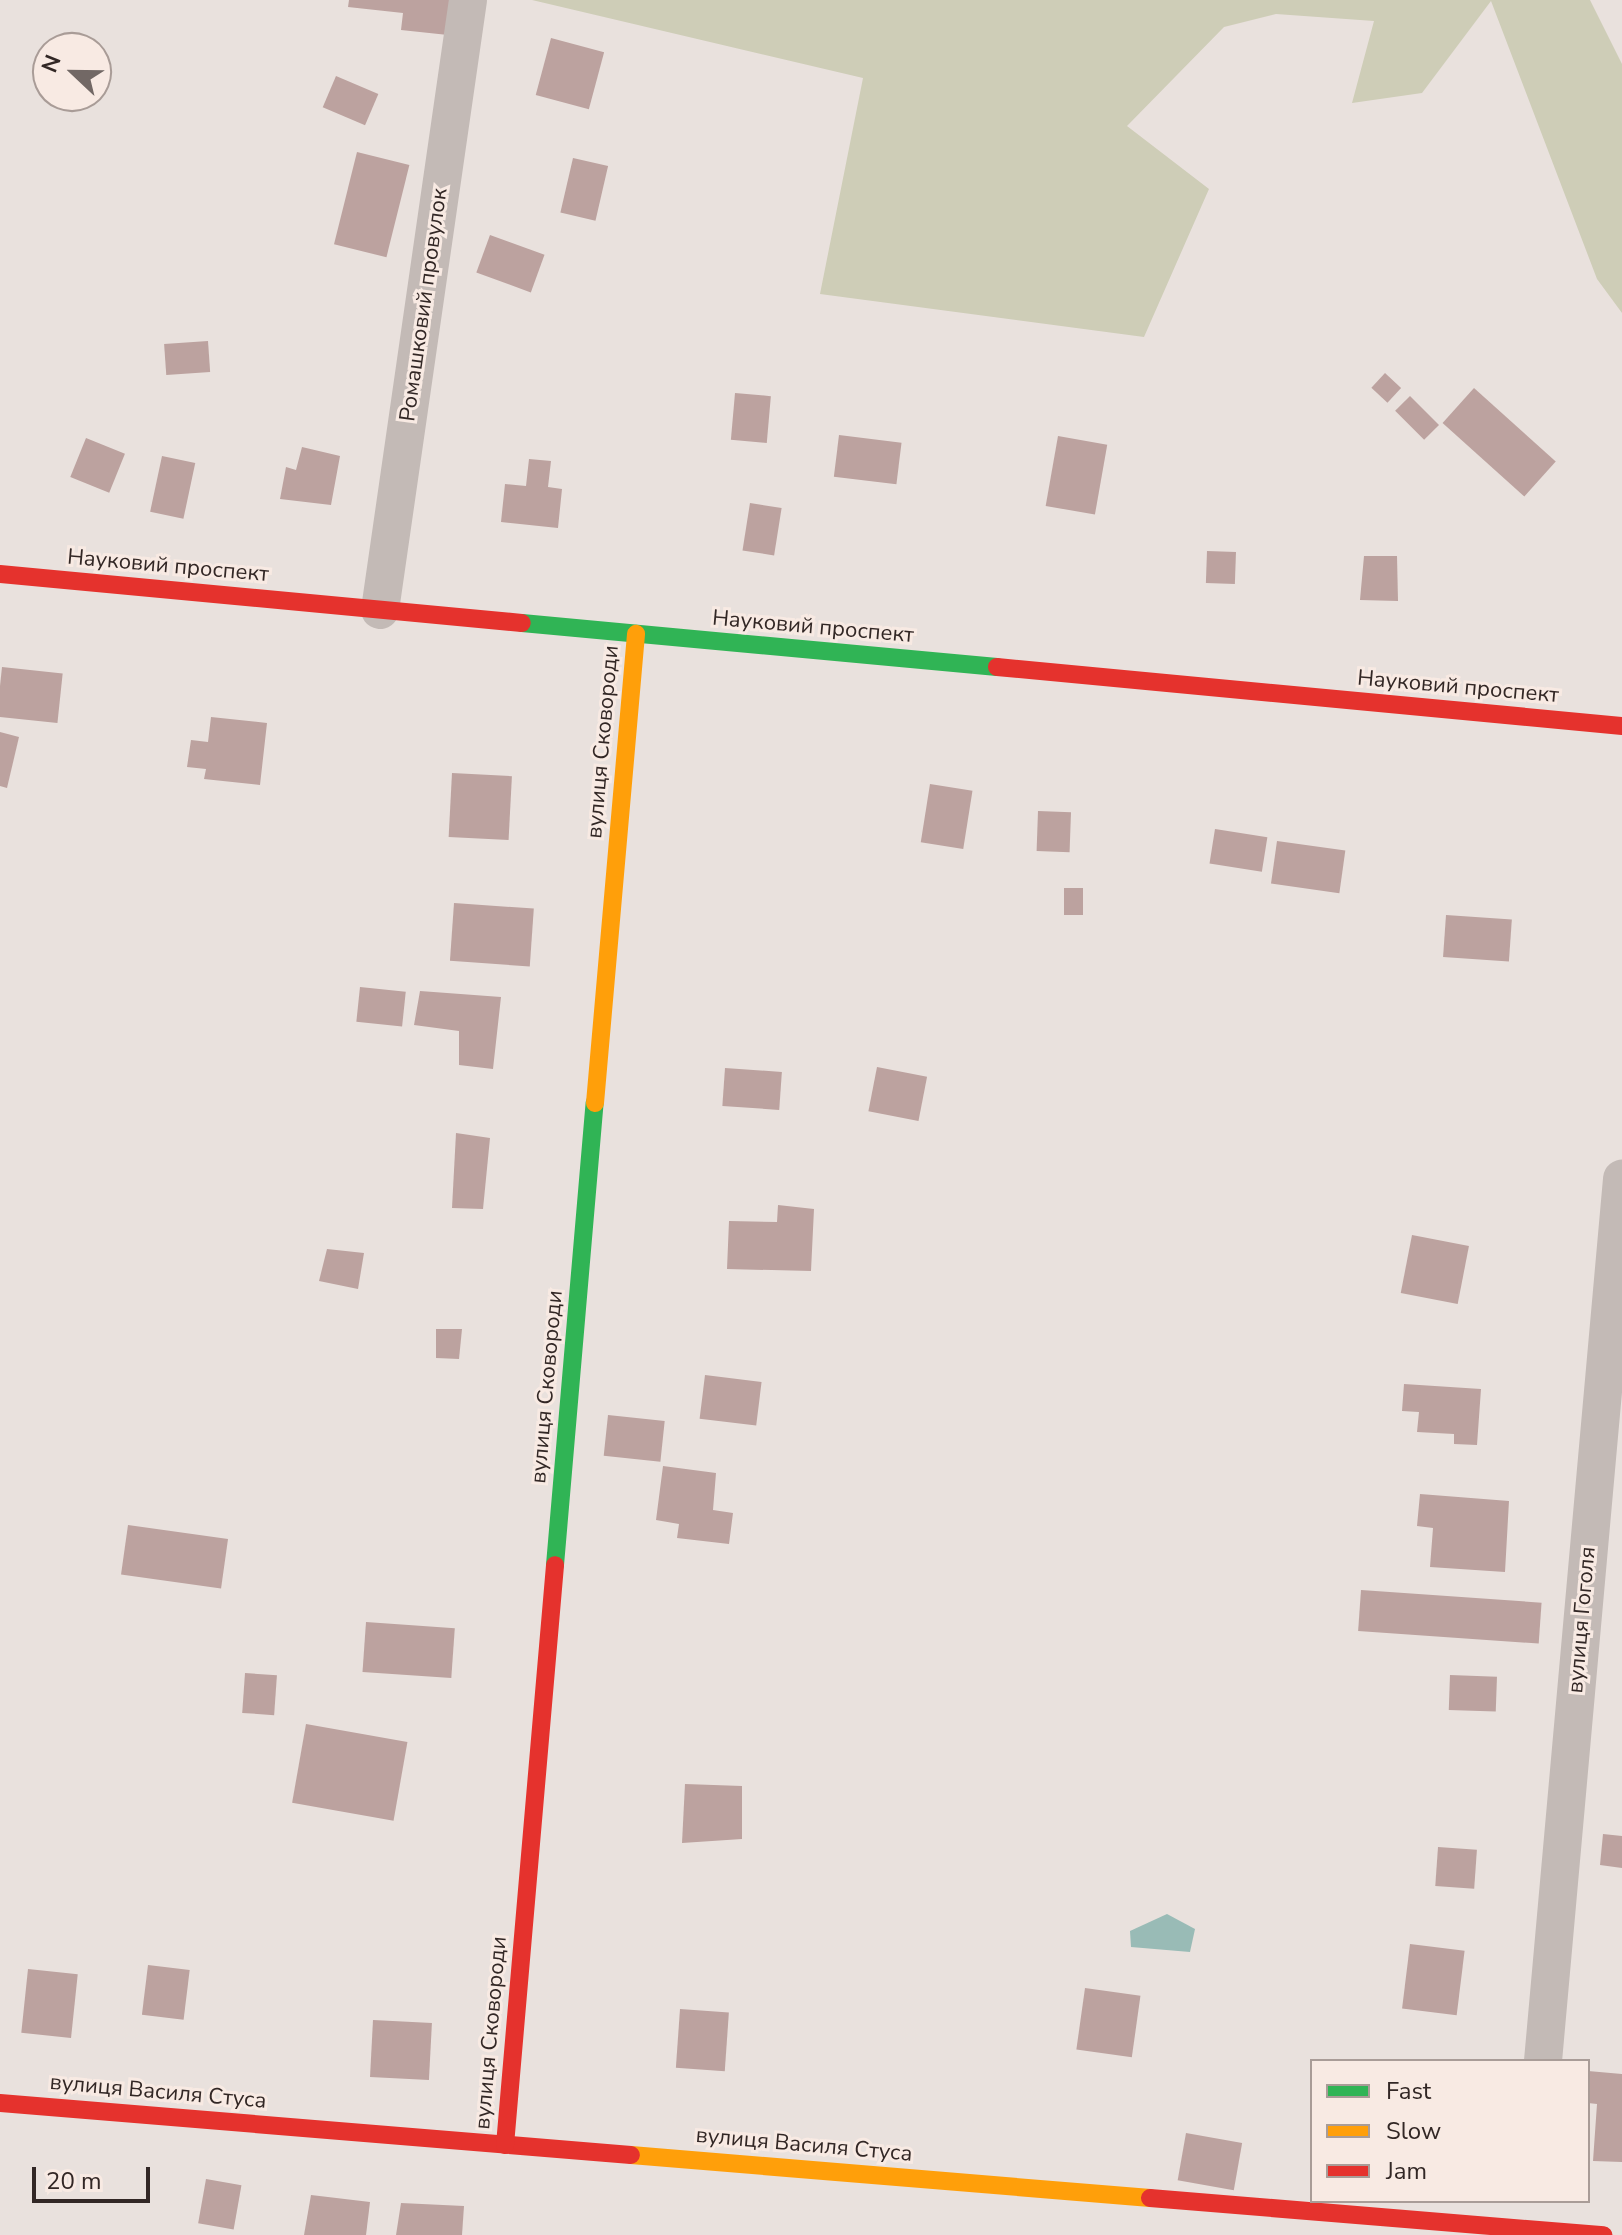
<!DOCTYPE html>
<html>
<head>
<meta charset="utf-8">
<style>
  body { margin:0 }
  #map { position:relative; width:1622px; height:2235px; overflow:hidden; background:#e9e1dd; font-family:"Nunito Sans",sans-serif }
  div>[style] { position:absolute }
  .green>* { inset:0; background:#cecdb7 }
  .water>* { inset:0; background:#99bbb6 }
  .building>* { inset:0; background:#bca29f; transform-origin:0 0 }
  .street>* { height:38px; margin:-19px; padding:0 19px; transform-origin:19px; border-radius:19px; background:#c3bab6 }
  .fast>* { height:18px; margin:-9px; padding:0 9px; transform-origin:9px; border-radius:9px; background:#30b455 }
  .slow>* { height:18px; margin:-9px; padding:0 9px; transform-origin:9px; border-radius:9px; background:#ff9f0a }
  .jam>* { height:18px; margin:-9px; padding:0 9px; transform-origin:9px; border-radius:9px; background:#e5322d }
  span { translate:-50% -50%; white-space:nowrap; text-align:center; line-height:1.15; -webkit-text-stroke:6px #f8eae3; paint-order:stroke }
  .street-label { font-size:22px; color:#322725 }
  .legend { position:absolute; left:1310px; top:2059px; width:280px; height:144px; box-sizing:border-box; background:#f8eae3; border:2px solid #a99c97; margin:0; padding:10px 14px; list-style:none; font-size:24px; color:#322725 }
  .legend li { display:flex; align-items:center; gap:16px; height:40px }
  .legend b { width:40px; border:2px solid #a99c97 }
  .north { position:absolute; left:32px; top:32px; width:80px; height:80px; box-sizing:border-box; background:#f8eae3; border:2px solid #a99c97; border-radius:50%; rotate:292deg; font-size:22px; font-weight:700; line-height:32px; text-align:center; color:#322725 }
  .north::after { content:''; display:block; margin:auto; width:28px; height:36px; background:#726865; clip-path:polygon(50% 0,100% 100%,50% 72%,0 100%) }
  .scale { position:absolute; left:32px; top:2167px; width:118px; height:36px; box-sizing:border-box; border:4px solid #322725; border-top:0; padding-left:10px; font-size:24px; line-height:28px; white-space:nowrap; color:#322725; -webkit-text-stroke:6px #f8eae3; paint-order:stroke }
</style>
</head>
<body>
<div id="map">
  <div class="green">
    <i style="clip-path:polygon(532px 0,1590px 0,1622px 64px,1622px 313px,1597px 279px,1491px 1px,1422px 93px,1352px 103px,1374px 21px,1276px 14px,1224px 27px,1127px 126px,1209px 189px,1144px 337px,820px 294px,863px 78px)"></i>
  </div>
  <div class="water">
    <i style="clip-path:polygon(1167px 1914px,1195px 1929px,1190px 1952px,1131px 1947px,1130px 1931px)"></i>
  </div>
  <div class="building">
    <i style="clip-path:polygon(349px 0,453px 0,448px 35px,401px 30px,403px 13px,348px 7px)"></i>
    <i style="left:551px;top:38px;width:55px;height:59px;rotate:15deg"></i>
    <i style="left:336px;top:76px;width:46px;height:34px;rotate:23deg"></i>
    <i style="left:357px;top:152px;width:54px;height:95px;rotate:14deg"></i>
    <i style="left:573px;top:158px;width:36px;height:56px;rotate:13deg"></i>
    <i style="left:490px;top:235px;width:58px;height:40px;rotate:20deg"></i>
    <i style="left:208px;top:341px;width:31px;height:44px;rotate:86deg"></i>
    <i style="left:1385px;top:373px;width:22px;height:20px;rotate:43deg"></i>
    <i style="left:1474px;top:388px;width:110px;height:47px;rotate:42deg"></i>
    <i style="left:735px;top:393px;width:36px;height:47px;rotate:5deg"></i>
    <i style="left:1410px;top:396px;width:41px;height:21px;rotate:45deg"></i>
    <i style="left:839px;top:435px;width:63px;height:42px;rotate:7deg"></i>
    <i style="left:1058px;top:436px;width:50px;height:71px;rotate:10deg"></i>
    <i style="left:86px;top:438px;width:42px;height:42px;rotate:22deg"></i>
    <i style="clip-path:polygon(302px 447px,340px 456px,331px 505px,280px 499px,286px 467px,296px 470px)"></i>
    <i style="left:162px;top:456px;width:34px;height:57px;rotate:12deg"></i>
    <i style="clip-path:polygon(529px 459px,551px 461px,548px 487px,562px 489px,558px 528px,501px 522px,505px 484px,526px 486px)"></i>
    <i style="left:750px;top:503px;width:32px;height:48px;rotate:9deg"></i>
    <i style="left:1207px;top:551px;width:29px;height:32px;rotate:2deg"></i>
    <i style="clip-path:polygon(1364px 556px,1397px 556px,1398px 601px,1360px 600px)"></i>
    <i style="left:2px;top:667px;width:61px;height:50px;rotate:6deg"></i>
    <i style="clip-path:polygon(211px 717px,267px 723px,260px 785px,204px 779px,206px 769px,187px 767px,191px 740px,208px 742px)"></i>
    <i style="clip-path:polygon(0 732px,19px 737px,7px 788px,0 786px)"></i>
    <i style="left:452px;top:773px;width:60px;height:64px;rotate:3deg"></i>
    <i style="left:930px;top:784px;width:43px;height:59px;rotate:9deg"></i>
    <i style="left:1038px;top:811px;width:33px;height:40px;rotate:2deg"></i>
    <i style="left:1215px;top:829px;width:53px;height:35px;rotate:9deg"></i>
    <i style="left:1277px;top:841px;width:69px;height:43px;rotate:8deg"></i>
    <i style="left:1064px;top:888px;width:19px;height:27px"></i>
    <i style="left:454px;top:903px;width:80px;height:58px;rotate:4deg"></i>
    <i style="left:1446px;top:915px;width:66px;height:42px;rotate:4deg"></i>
    <i style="left:360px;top:987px;width:46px;height:35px;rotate:6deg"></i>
    <i style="clip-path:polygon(420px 991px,501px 997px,493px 1069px,459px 1065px,459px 1031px,414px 1025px)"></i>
    <i style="left:877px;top:1067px;width:51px;height:45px;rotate:11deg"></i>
    <i style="left:725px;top:1068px;width:57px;height:38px;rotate:4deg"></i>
    <i style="clip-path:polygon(456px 1133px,490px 1138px,483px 1209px,452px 1208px)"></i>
    <i style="clip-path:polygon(778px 1205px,814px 1209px,811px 1271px,727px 1269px,729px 1221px,777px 1222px)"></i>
    <i style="left:1412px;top:1235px;width:58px;height:59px;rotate:11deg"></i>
    <i style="clip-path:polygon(327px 1249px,364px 1253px,358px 1289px,319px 1281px)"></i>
    <i style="clip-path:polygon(436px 1329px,462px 1329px,459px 1359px,436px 1358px)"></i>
    <i style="left:705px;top:1375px;width:57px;height:44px;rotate:7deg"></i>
    <i style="clip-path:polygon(1404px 1384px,1481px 1389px,1477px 1445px,1454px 1444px,1454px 1434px,1417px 1432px,1419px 1412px,1402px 1411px)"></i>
    <i style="left:608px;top:1415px;width:57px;height:41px;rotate:6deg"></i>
    <i style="clip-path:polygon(663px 1466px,716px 1473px,713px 1510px,733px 1513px,729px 1544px,677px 1538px,679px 1524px,656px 1520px)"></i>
    <i style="clip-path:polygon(1420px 1494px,1509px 1501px,1505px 1572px,1430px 1567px,1433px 1528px,1417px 1526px)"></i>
    <i style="left:128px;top:1525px;width:101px;height:50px;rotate:8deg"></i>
    <i style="left:1361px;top:1590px;width:181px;height:41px;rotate:4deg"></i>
    <i style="left:366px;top:1622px;width:89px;height:50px;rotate:4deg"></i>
    <i style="left:245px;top:1673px;width:32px;height:40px;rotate:4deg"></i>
    <i style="left:1450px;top:1675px;width:47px;height:35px;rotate:2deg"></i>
    <i style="left:306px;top:1724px;width:103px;height:80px;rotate:10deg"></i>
    <i style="clip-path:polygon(685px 1784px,742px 1786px,742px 1839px,682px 1843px)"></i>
    <i style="clip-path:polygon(1603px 1834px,1622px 1836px,1622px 1868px,1600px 1865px)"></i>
    <i style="left:1438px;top:1847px;width:39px;height:39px;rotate:4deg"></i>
    <i style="left:1410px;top:1944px;width:55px;height:65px;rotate:7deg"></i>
    <i style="left:148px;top:1965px;width:42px;height:50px;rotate:7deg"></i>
    <i style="left:28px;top:1969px;width:50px;height:64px;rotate:6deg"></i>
    <i style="left:1085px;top:1988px;width:56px;height:62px;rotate:8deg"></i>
    <i style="left:680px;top:2009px;width:49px;height:59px;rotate:4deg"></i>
    <i style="left:373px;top:2020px;width:59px;height:57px;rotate:3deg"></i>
    <i style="clip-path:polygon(1588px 2071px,1622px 2074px,1622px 2162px,1593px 2161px,1597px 2104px,1588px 2103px)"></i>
    <i style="left:1186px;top:2133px;width:57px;height:48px;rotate:10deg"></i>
    <i style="left:206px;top:2179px;width:36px;height:45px;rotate:10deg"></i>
    <i style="clip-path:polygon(311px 2195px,370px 2202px,366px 2235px,304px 2235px)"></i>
    <i style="clip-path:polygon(401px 2203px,464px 2206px,462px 2235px,396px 2235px)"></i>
  </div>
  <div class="street">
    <i style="left:380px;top:610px;width:616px;rotate:-81.79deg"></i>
    <i style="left:1543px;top:2061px;width:886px;rotate:-84.88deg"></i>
  </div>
  <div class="fast">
    <i style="left:522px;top:623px;width:477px;rotate:5.3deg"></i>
    <i style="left:555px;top:1565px;width:464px;rotate:-85.1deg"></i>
  </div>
  <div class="slow">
    <i style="left:595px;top:1103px;width:471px;rotate:-85deg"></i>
    <i style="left:631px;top:2155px;width:521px;rotate:4.74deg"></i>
  </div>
  <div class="jam">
    <i style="left:0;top:574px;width:524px;rotate:5.36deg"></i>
    <i style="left:997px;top:667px;width:628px;rotate:5.39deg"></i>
    <i style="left:0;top:2103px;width:633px;rotate:4.71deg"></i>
    <i style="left:505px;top:2145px;width:582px;rotate:-85.07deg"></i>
    <i style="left:1150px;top:2198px;width:455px;rotate:4.7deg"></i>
  </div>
  <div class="street-label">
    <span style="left:424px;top:305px;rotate:-82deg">Ромашковий провулок</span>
    <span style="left:168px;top:566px;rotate:5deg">Науковий проспект</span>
    <span style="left:813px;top:627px;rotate:5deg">Науковий проспект</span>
    <span style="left:1458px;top:687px;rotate:5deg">Науковий проспект</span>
    <span style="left:603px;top:742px;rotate:-85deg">вулиця Сковороди</span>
    <span style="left:547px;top:1387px;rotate:-85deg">вулиця Сковороди</span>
    <span style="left:1582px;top:1620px;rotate:-85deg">вулиця Гоголя</span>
    <span style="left:491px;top:2033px;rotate:-85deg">вулиця Сковороди</span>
    <span style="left:158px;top:2092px;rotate:5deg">вулиця Василя Стуса</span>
    <span style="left:804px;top:2145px;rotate:5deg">вулиця Василя Стуса</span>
  </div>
  <ul class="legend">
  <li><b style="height:10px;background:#30b455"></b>Fast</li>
  <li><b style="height:10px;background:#ff9f0a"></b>Slow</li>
  <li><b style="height:10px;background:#e5322d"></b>Jam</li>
  </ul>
  <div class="north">N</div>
  <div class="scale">20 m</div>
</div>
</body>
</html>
